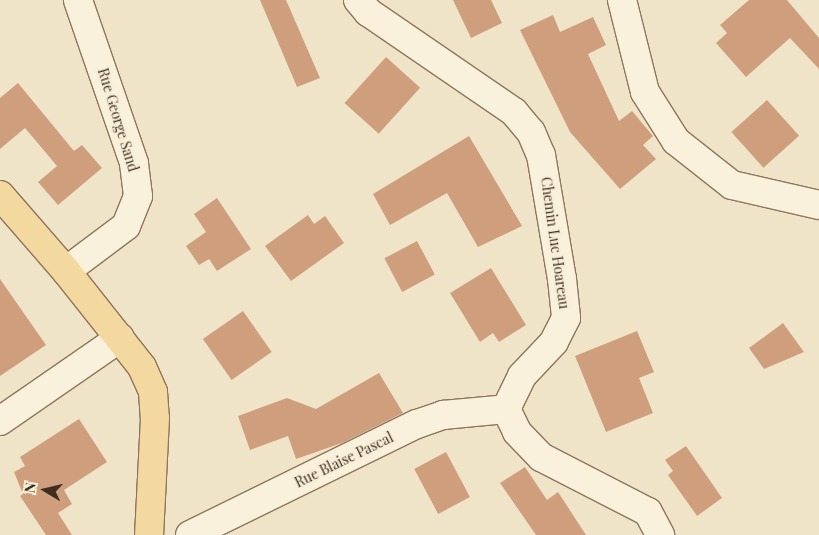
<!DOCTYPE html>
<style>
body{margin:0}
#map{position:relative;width:819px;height:535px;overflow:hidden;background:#f0e4c8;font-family:"Playfair Display",serif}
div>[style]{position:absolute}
.building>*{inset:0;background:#cf9f7d;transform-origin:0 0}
.roads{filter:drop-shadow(1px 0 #8d765c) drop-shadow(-1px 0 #8d765c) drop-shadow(0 1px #8d765c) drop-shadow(0 -1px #8d765c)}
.minor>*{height:28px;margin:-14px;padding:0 14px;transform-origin:14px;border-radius:14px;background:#faf1dc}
.major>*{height:28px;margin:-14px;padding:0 14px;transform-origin:14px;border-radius:14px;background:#f3d9a0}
span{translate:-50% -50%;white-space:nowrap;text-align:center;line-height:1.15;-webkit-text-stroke:4.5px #f7eed8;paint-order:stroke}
.street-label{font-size:14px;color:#3d2e20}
.north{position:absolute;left:20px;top:465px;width:50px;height:50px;-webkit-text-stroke:4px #f7eed8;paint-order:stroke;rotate:279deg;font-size:14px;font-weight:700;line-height:20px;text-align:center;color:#3d2e20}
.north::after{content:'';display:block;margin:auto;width:18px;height:22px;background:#3d2e20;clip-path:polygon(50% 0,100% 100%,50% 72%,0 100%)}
</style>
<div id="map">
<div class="building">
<div style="clip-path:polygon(260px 0,286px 0,320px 78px,297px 87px)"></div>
<div style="clip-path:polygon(453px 0,491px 0,502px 23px,471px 38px)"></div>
<div style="clip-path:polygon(749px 0,787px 0,819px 38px,819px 69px,790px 38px,746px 77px,716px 43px,727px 33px,720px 25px)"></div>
<div style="clip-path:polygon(553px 15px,560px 32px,593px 17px,606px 45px,588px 54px,619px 121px,632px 111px,653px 136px,643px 145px,656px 159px,620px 189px,570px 132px,520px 30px)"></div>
<div style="left:386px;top:57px;width:46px;height:62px;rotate:42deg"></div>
<div style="clip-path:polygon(18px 83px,74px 151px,82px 145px,102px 168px,58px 205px,38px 182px,57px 166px,25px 128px,0 149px,0 98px)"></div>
<div style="left:767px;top:100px;width:48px;height:48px;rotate:48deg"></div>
<div style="clip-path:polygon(469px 136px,522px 226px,478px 247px,447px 193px,390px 225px,373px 194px)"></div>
<div style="clip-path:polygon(217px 198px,251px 249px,217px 271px,209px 259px,199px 265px,186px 246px,206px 232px,194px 214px)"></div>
<div style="clip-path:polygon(308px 215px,314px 224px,325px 216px,344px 243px,291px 281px,265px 246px)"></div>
<div style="left:417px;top:241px;width:38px;height:37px;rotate:62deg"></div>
<div style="clip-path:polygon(491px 268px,526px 325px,499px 342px,493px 333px,480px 342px,450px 293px)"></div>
<div style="clip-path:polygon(0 279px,46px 345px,0 376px)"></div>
<div style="left:243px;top:311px;width:50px;height:49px;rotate:55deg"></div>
<div style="clip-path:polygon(783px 323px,804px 352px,764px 369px,749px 348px)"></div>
<div style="clip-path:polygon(637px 331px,654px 372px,639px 378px,653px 413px,606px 432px,575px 356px)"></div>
<div style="clip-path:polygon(379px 373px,403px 413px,342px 443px,296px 459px,288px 436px,250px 450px,238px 416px,287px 398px,316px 409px)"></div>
<div style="clip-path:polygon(79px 419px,107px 462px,64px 490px,72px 504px,58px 513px,72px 535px,46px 535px,20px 496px,23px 494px,14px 472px,25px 466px,20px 457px)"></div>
<div style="clip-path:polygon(686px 446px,722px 498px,697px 516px,668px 475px,673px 471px,665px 460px)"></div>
<div style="left:446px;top:452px;width:51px;height:36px;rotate:62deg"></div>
<div style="clip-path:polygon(525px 467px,547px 500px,558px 492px,586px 535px,536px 535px,500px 483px)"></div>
</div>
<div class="roads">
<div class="minor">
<div style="left:358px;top:0;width:16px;rotate:50deg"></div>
<div style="left:368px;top:12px;width:177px;rotate:34.4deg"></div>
<div style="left:514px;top:112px;width:26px;rotate:50deg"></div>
<div style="left:531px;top:132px;width:25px;rotate:67deg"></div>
<div style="left:541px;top:155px;width:126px;rotate:80.4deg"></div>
<div style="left:562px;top:279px;width:39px;rotate:84deg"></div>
<div style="left:566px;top:318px;width:27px;rotate:117deg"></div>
<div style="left:554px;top:342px;width:47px;rotate:133.3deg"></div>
<div style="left:522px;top:376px;width:37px;rotate:116deg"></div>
<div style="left:622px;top:0;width:95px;rotate:76deg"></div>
<div style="left:645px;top:92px;width:58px;rotate:57.7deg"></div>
<div style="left:676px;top:141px;width:71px;rotate:38.2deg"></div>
<div style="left:732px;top:185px;width:89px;rotate:12.9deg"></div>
<div style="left:66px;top:271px;width:75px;rotate:-36.9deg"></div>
<div style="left:126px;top:226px;width:32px;rotate:-68deg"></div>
<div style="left:138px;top:196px;width:33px;rotate:-97deg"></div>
<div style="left:134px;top:163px;width:172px;rotate:-109deg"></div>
<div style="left:506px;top:409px;width:25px;rotate:64deg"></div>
<div style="left:517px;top:432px;width:35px;rotate:46deg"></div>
<div style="left:541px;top:457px;width:120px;rotate:27.2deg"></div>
<div style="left:648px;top:512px;width:26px;rotate:62deg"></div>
<div style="left:0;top:421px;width:146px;rotate:-34.7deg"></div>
<div style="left:190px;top:535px;width:253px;rotate:-26.1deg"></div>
<div style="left:417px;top:424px;width:28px;rotate:-19deg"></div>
<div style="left:443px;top:415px;width:63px;rotate:-5.4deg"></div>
</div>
<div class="major">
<div style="left:0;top:195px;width:101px;rotate:49deg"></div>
<div style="left:66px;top:271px;width:122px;rotate:51.6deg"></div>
<div style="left:142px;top:367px;width:27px;rotate:66deg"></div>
<div style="left:153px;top:392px;width:26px;rotate:86deg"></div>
<div style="left:155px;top:418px;width:117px;rotate:92.9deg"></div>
</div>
</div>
<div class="street-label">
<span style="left:118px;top:120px;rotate:73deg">Rue George Sand</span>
<span style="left:555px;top:243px;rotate:82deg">Chemin Luc Hoareau</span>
<span style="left:344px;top:460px;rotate:-26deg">Rue Blaise Pascal</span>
</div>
<div class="north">N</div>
</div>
